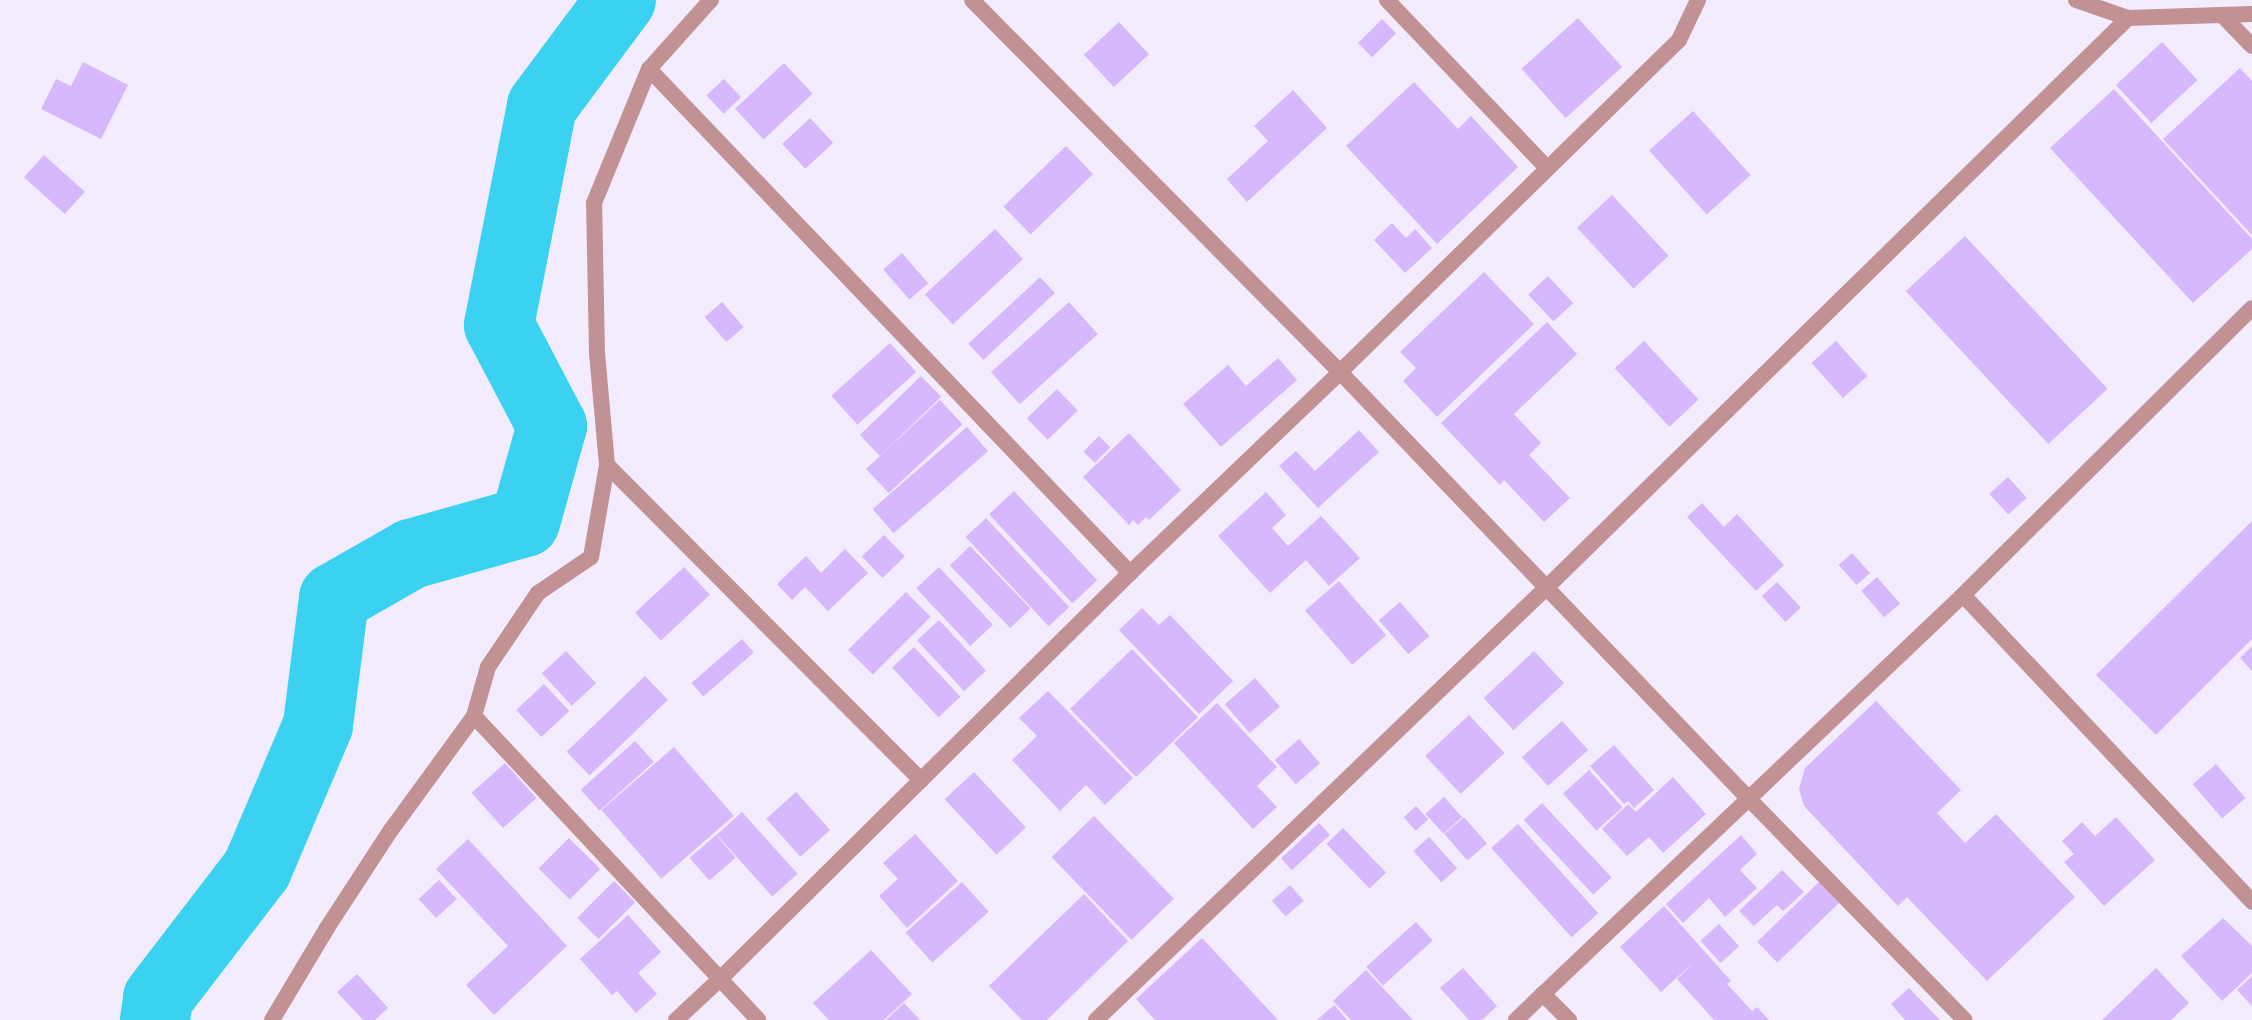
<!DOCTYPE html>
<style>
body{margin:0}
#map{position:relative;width:2252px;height:1020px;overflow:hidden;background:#f3ecfe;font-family:"Source Serif 4",serif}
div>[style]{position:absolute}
.river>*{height:70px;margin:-35px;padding:0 35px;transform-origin:35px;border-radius:35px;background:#3bd2f2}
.building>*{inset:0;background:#d7b7fe;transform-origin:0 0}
.minor>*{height:16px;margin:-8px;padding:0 8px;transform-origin:8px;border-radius:8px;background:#c19194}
span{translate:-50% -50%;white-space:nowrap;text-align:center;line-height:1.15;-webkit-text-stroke:5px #fdfdfd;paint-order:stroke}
</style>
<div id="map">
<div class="river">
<div style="left:155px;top:1020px;width:22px;rotate:-82deg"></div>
<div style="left:158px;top:998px;width:163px;rotate:-52.5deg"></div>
<div style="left:257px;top:869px;width:156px;rotate:-67deg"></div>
<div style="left:318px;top:725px;width:128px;rotate:-82.8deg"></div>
<div style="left:334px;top:598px;width:89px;rotate:-29.7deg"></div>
<div style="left:411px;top:554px;width:118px;rotate:-15.7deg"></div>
<div style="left:525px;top:522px;width:100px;rotate:-74.3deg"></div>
<div style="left:552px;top:426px;width:114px;rotate:-117.7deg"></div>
<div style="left:499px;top:325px;width:223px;rotate:-78.9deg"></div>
<div style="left:542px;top:106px;width:132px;rotate:-53.3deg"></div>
</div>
<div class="building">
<div style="left:1578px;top:18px;width:66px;height:76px;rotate:48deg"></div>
<div style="left:1382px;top:19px;width:20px;height:34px;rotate:45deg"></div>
<div style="left:1119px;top:22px;width:44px;height:48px;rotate:47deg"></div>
<div style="left:2162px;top:42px;width:52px;height:63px;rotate:47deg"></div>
<div style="clip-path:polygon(83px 62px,128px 85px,101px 139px,41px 109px,56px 79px,71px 86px)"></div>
<div style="left:784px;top:63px;width:42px;height:67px;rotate:47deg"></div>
<div style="clip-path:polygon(2240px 68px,2252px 81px,2252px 235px,2163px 139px)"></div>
<div style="left:724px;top:79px;width:25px;height:24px;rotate:47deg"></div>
<div style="clip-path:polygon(1414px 82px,1458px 129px,1471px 116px,1518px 167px,1437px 244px,1346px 146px)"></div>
<div style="clip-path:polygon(2114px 89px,2252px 239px,2252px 249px,2193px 303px,2050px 148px)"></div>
<div style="clip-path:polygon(1293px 90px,1327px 128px,1247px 202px,1227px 179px,1268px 141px,1254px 126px)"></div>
<div style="left:1693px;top:111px;width:86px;height:59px;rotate:48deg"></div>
<div style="left:810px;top:118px;width:34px;height:38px;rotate:47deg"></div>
<div style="left:1066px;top:146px;width:39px;height:87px;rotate:46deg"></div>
<div style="left:44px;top:155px;width:55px;height:30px;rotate:42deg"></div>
<div style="left:1612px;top:195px;width:83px;height:48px;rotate:47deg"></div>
<div style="clip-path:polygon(1392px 223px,1406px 238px,1415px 229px,1432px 248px,1405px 273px,1374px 240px)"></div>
<div style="left:995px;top:229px;width:41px;height:96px;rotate:47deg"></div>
<div style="left:1965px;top:236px;width:209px;height:81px;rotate:47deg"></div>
<div style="left:902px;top:253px;width:40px;height:25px;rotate:49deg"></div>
<div style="clip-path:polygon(1484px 272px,1534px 324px,1437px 417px,1403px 381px,1416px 368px,1400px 352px)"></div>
<div style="left:1548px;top:276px;width:37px;height:27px;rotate:47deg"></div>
<div style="left:1040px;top:277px;width:22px;height:98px;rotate:47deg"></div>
<div style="left:722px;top:302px;width:33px;height:23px;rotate:49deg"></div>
<div style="left:1069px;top:302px;width:43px;height:105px;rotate:48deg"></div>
<div style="clip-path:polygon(1547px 322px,1577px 354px,1514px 414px,1541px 443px,1529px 455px,1570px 498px,1544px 522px,1504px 480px,1500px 485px,1441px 423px)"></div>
<div style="left:1644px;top:341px;width:80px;height:40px;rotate:47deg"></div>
<div style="left:1836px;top:341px;width:47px;height:33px;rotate:48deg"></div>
<div style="left:890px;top:343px;width:39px;height:79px;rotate:48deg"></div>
<div style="clip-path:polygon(1278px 358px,1297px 380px,1221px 447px,1183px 404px,1228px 365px,1246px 386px)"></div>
<div style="left:921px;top:376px;width:29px;height:85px;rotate:46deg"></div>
<div style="left:1057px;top:389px;width:30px;height:42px;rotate:46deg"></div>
<div style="left:940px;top:400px;width:33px;height:101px;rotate:47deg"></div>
<div style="left:967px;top:427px;width:32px;height:125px;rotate:49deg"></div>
<div style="clip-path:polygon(1359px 430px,1379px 452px,1318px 508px,1279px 466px,1296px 451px,1315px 471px)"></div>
<div style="clip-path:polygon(1129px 433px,1181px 490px,1149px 520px,1146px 517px,1138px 525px,1133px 520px,1129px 525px,1083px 477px)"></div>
<div style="left:1099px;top:436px;width:16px;height:22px;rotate:45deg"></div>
<div style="left:2008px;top:477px;width:28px;height:25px;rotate:48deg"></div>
<div style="left:1014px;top:491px;width:122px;height:34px;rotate:47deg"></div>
<div style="clip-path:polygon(1266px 492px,1286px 515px,1272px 528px,1288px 546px,1321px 516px,1360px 558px,1329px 586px,1306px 560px,1270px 593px,1218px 536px)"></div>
<div style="clip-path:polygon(1702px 503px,1724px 527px,1737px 514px,1784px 565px,1756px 591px,1687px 517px)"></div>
<div style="left:986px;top:518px;width:122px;height:28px;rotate:47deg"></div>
<div style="clip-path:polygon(2252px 521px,2252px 639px,2156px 735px,2096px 675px)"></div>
<div style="left:884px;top:535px;width:30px;height:31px;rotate:46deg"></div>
<div style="left:970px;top:546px;width:87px;height:28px;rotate:46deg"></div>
<div style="clip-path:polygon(845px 549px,868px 573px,828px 611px,805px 587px,792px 600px,777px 584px,806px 556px,821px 573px)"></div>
<div style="left:1852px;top:553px;width:27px;height:18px;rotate:48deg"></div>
<div style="left:684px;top:567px;width:38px;height:67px;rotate:47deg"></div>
<div style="left:939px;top:567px;width:79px;height:31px;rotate:47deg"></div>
<div style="left:1877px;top:577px;width:35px;height:21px;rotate:49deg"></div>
<div style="left:1339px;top:581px;width:72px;height:45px;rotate:49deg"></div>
<div style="left:1777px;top:582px;width:35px;height:21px;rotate:47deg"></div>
<div style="left:906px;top:592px;width:35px;height:82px;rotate:45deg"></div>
<div style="left:1400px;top:602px;width:45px;height:28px;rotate:49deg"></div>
<div style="clip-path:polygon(1142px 608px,1159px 625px,1170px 615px,1233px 681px,1199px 714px,1119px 630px)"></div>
<div style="left:939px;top:620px;width:69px;height:30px;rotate:47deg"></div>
<div style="left:742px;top:639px;width:18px;height:67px;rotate:49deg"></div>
<div style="clip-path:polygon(2252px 646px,2252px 671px,2240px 658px)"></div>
<div style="left:914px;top:647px;width:68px;height:30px;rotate:47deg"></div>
<div style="left:1132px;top:649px;width:95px;height:86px;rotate:46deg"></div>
<div style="left:566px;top:651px;width:44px;height:33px;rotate:47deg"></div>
<div style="left:1534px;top:651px;width:44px;height:69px;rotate:47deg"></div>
<div style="left:645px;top:676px;width:33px;height:109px;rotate:46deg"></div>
<div style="left:1255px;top:678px;width:38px;height:40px;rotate:49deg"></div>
<div style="left:544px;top:684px;width:37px;height:38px;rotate:47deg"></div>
<div style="clip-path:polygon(1048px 691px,1133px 778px,1105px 805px,1086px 785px,1060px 811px,1012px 760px,1037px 736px,1019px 718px)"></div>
<div style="clip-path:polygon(1876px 701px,1961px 790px,1937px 813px,1965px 843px,1996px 814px,2075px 897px,1987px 981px,1907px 897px,1898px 906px,1804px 806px,1799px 789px,1805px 768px)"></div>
<div style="clip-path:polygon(1217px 703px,1277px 767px,1257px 786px,1277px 807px,1253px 829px,1174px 743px)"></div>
<div style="left:1469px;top:715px;width:52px;height:60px;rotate:47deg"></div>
<div style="left:1562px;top:721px;width:39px;height:54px;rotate:48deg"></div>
<div style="left:1299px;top:739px;width:32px;height:32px;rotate:49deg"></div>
<div style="left:635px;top:741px;width:28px;height:73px;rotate:48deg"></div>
<div style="clip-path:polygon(1614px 745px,1654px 790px,1634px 808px,1628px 801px,1624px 804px,1590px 766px)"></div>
<div style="left:674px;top:747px;width:91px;height:96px;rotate:49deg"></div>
<div style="left:505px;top:763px;width:47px;height:45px;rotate:48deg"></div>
<div style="left:2216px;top:764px;width:45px;height:31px;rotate:49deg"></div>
<div style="left:1589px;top:770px;width:50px;height:35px;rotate:48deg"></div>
<div style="left:974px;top:772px;width:76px;height:40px;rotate:47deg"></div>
<div style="clip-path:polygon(1673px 777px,1706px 814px,1663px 853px,1649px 837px,1627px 856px,1602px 829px,1628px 804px,1636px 812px)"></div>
<div style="left:796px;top:792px;width:51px;height:40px;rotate:48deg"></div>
<div style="left:1444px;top:797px;width:27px;height:25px;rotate:48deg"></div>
<div style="left:1542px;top:803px;width:102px;height:25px;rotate:47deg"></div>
<div style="left:1416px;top:806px;width:18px;height:17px;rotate:47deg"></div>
<div style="left:742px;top:812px;width:83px;height:34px;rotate:48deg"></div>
<div style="left:1094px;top:816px;width:115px;height:59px;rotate:46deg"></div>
<div style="left:1464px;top:817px;width:35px;height:26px;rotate:49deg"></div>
<div style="clip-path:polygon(2116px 817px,2155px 860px,2104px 906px,2064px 862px,2074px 854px,2062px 841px,2082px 822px,2095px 836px)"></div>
<div style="left:1319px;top:823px;width:16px;height:52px;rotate:47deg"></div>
<div style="left:1518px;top:824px;width:120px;height:36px;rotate:48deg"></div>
<div style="left:1343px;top:828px;width:62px;height:23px;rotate:46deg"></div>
<div style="clip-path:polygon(915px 834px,958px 881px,907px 928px,879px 896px,898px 879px,883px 863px)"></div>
<div style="left:716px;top:835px;width:30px;height:35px;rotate:49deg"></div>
<div style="clip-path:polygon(1741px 835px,1757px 854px,1740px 870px,1757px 888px,1725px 917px,1709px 898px,1683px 923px,1666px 904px)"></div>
<div style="left:1429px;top:837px;width:42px;height:21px;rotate:48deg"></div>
<div style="left:569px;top:838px;width:44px;height:43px;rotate:45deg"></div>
<div style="clip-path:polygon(468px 839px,567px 946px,494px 1015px,466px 985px,508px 946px,436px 869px)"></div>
<div style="clip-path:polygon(1782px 870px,1804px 892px,1783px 911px,1777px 905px,1754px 926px,1739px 911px)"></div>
<div style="left:439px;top:880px;width:26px;height:28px;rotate:47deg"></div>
<div style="left:614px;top:881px;width:30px;height:52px;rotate:45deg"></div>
<div style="left:962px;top:882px;width:40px;height:76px;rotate:48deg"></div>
<div style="left:1819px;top:882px;width:29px;height:86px;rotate:46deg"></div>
<div style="left:1290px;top:885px;width:21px;height:24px;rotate:49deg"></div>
<div style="clip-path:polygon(1084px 894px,1128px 941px,1047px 1020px,1022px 1020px,989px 986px)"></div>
<div style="clip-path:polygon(1664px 906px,1731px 981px,1727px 984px,1752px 1011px,1757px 1007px,1769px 1020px,1714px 1020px,1677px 979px,1694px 962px,1661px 992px,1620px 947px)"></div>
<div style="clip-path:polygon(628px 915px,661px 952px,638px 973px,657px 994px,636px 1013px,617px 991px,612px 995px,580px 959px)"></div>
<div style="clip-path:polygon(2223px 918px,2252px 946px,2252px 973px,2222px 1001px,2181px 956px)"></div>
<div style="left:1416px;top:922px;width:25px;height:67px;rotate:48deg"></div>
<div style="left:1719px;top:924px;width:30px;height:25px;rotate:48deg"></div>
<div style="clip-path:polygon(1202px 938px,1278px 1020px,1155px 1020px,1136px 999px)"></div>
<div style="clip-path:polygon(871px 950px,912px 994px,884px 1020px,829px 1020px,813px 1003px)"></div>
<div style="clip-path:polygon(1463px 968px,1497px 1006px,1482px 1020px,1469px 1020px,1440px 988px)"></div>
<div style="clip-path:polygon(2156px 968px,2189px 1003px,2171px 1020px,2102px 1020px)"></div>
<div style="clip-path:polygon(1366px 970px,1413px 1020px,1351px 1020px,1333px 1001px)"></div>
<div style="clip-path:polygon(357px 974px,388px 1008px,375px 1020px,363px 1020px,337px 992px)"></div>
<div style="clip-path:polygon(2252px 976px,2252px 1006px,2237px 990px)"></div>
<div style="clip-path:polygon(1909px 988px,1940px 1020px,1905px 1020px,1891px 1004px)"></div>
<div style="clip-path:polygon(904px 1003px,920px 1020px,886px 1020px)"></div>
<div style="clip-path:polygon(1334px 1005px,1347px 1020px,1317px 1020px)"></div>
</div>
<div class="minor">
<div style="left:972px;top:0;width:523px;rotate:45.31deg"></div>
<div style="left:1340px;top:372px;width:590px;rotate:46.24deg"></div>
<div style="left:1748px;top:798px;width:310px;rotate:45.7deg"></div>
<div style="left:1387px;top:0;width:232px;rotate:46.4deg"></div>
<div style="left:2076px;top:0;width:55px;rotate:19.1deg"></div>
<div style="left:2128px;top:18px;width:124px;rotate:-1.8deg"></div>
<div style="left:2222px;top:15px;width:43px;rotate:45.9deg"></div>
<div style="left:649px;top:69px;width:697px;rotate:46.34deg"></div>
<div style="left:607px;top:465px;width:445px;rotate:45.1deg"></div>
<div style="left:1963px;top:595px;width:422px;rotate:46.7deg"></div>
<div style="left:474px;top:716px;width:416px;rotate:46.9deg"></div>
<div style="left:1543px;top:994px;width:579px;rotate:-43.53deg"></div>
<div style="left:1963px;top:595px;width:407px;rotate:-44.8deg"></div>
<div style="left:272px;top:1020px;width:107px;rotate:-59.1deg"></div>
<div style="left:327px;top:928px;width:117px;rotate:-56.9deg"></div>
<div style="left:391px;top:830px;width:141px;rotate:-53.9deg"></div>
<div style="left:474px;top:716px;width:51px;rotate:-74.1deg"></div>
<div style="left:488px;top:667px;width:89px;rotate:-56deg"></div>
<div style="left:538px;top:593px;width:64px;rotate:-34.2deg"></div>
<div style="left:591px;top:557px;width:93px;rotate:-80.1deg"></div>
<div style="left:607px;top:465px;width:111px;rotate:-95.1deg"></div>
<div style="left:597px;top:354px;width:151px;rotate:-91.1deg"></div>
<div style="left:594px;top:203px;width:145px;rotate:-67.7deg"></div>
<div style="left:649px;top:69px;width:93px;rotate:-48.1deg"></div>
<div style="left:676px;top:1020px;width:60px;rotate:-43deg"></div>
<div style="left:720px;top:979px;width:577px;rotate:-44.72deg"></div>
<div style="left:1130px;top:573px;width:291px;rotate:-43.7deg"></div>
<div style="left:1340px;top:372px;width:474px;rotate:-44.4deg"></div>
<div style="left:1679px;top:40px;width:44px;rotate:-64.6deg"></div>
<div style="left:1096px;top:1020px;width:624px;rotate:-43.83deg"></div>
<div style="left:1546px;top:588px;width:815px;rotate:-44.4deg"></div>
<div style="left:1516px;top:1020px;width:37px;rotate:-44deg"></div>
<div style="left:1543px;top:994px;width:37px;rotate:45deg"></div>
</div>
</div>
